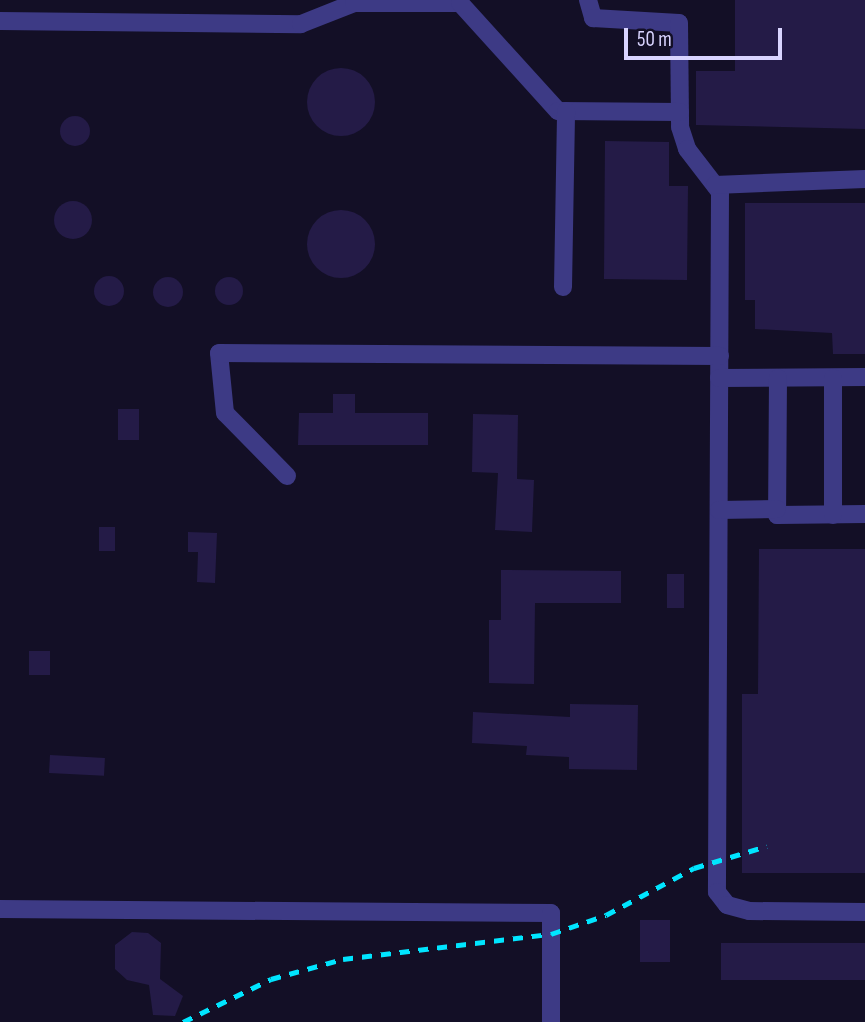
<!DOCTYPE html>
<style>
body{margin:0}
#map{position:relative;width:865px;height:1022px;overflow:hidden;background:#130f26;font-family:"Sofia Sans Condensed",sans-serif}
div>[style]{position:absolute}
.building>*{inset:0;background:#241b47;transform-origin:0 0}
.round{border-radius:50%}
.minor>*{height:18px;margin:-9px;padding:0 9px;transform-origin:9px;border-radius:9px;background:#3d3a85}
.rail>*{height:5px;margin-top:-2.5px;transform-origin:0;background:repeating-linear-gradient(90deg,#00e5ff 0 10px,transparent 0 19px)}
span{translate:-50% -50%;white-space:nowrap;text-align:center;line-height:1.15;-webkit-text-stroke:7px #130f26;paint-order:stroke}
.scale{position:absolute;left:624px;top:28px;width:158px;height:32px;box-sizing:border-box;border:4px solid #d9d4ff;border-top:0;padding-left:9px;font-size:21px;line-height:24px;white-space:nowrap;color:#d9d4ff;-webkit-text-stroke:5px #130f26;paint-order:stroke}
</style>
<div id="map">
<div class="building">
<div style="clip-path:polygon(735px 0,865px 0,865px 129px,696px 125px,696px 71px,735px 71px)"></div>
<div class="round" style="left:307px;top:68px;width:68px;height:68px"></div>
<div class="round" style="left:60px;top:116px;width:30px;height:30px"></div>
<div style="clip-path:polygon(605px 141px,669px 142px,669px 186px,688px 186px,687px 280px,604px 279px)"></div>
<div class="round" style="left:54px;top:201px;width:38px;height:38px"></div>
<div style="clip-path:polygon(745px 203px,865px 203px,865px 354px,833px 354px,832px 333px,755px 329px,755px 300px,745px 300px)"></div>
<div class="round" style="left:307px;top:210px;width:68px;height:68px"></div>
<div class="round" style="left:94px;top:276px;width:30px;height:30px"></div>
<div class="round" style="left:153px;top:277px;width:30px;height:30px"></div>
<div class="round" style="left:215px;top:277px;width:28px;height:28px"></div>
<div style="clip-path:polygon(333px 394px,355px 394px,355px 413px,428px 413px,428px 445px,298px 445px,299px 413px,333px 413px)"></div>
<div style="left:118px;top:409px;width:21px;height:31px"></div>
<div style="clip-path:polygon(473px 414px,518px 415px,517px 479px,534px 480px,532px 532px,495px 530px,498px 473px,472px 472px)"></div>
<div style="left:99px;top:527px;width:16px;height:24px"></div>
<div style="clip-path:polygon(188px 532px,217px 533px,215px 583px,197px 582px,198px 552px,188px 552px)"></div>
<div style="clip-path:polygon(759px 549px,865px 549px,865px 873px,742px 873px,742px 694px,758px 694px)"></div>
<div style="clip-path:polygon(501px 570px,621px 571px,621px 603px,535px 603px,534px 684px,489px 683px,489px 620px,501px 620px)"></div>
<div style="left:684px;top:574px;width:34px;height:17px;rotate:90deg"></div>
<div style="left:50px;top:651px;width:24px;height:21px;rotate:90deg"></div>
<div style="clip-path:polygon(570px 704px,638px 705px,637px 770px,569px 769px,569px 757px,526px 755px,527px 746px,472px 743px,473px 712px,570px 717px)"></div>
<div style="left:50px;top:755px;width:55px;height:18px;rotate:3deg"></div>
<div style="left:640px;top:920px;width:30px;height:42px"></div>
<div style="clip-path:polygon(132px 932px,148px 933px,161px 943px,160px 979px,183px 996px,175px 1016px,153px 1015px,149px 985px,127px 980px,115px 969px,115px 945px)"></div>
<div style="left:865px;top:943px;width:37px;height:144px;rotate:90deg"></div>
</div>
<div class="minor">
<div style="left:588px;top:0;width:19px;rotate:74deg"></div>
<div style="left:593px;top:18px;width:86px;rotate:3.3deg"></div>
<div style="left:679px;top:23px;width:104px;rotate:89.4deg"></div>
<div style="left:680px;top:127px;width:23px;rotate:72deg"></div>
<div style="left:687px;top:149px;width:54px;rotate:52.5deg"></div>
<div style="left:720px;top:192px;width:700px;rotate:90.25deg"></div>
<div style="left:717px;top:892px;width:16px;rotate:52deg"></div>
<div style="left:727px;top:905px;width:23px;rotate:15deg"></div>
<div style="left:749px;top:911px;width:116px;rotate:0.5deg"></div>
<div style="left:0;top:21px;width:301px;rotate:0.6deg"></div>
<div style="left:301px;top:24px;width:57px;rotate:-21.6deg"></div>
<div style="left:354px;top:3px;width:106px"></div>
<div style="left:460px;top:3px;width:146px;rotate:47.8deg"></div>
<div style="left:558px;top:111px;width:122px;rotate:0.5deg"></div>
<div style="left:715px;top:185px;width:150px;rotate:-2.3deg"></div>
<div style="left:563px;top:287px;width:176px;rotate:-89deg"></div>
<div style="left:719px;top:378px;width:146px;rotate:-0.4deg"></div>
<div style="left:778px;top:378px;width:137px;rotate:90.4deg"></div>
<div style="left:777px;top:515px;width:88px;rotate:-0.7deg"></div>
<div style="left:287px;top:476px;width:88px;rotate:-134.5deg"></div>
<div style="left:225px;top:413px;width:60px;rotate:-95.7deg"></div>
<div style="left:219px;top:353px;width:501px;rotate:0.34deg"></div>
<div style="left:719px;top:510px;width:58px;rotate:-1deg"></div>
<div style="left:833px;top:515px;width:137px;rotate:-90deg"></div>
<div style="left:0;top:909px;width:551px;rotate:0.42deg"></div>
<div style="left:551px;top:913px;width:109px;rotate:90deg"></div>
</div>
<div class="rail">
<div style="left:183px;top:1022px;width:98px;rotate:-26deg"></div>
<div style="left:271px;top:979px;width:75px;rotate:-15.5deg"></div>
<div style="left:343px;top:959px;width:209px;rotate:-6.9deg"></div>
<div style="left:551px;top:934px;width:58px;rotate:-19.1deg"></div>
<div style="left:606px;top:915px;width:100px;rotate:-28.1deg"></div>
<div style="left:694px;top:868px;width:76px;rotate:-16.8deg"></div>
</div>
<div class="scale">50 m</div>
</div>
